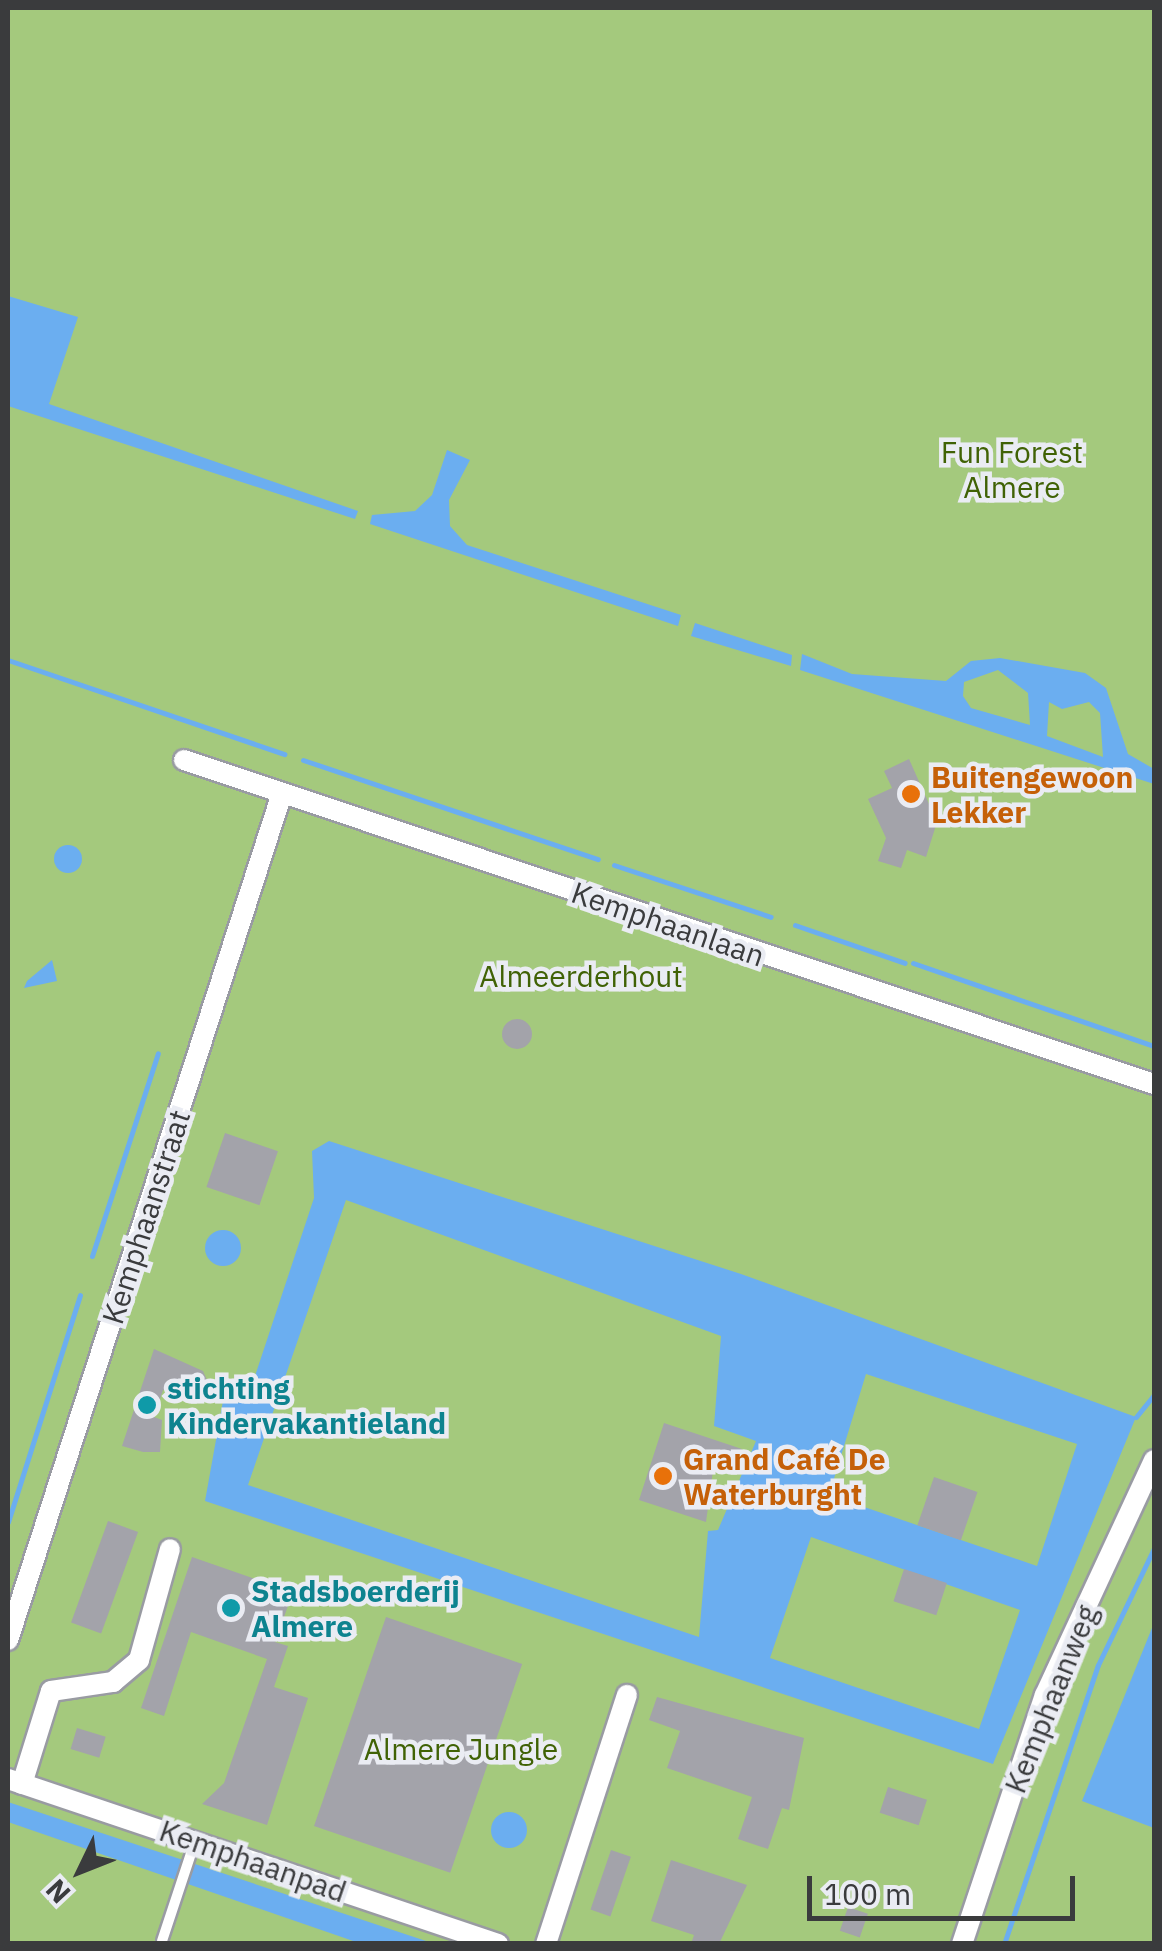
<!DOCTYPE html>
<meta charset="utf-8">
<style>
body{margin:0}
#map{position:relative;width:1162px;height:1951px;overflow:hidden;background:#dcdfe6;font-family:"IBM Plex Sans",sans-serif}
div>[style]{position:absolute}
.green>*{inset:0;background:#a4c97d;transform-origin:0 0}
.water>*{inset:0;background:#6baef0}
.round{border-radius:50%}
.stream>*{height:5px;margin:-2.5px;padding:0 2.5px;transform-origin:2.5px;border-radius:2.5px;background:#6baef0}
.building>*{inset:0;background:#a3a3aa;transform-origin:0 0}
.roads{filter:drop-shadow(2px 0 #999ba2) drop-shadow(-2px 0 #999ba2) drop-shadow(0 2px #999ba2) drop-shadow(0 -2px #999ba2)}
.service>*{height:10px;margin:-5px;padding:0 5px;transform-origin:5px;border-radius:5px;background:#fff}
.minor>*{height:20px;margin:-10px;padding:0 10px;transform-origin:10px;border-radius:10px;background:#fff}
.dots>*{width:28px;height:28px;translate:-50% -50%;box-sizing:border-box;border:5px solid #eaecf3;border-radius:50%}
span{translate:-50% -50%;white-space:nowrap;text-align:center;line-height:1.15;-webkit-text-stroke:9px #eaecf3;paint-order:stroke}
.park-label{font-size:30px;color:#406205}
.food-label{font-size:30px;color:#c56008;font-weight:700}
.left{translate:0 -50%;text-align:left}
.street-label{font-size:30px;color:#3a3b3d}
.culture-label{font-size:30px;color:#0d838f;font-weight:700}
.frame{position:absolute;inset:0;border:10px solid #3a3b3d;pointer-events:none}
.north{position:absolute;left:30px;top:1821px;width:100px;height:100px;-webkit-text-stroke:8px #eaecf3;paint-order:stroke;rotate:227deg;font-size:28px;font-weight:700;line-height:40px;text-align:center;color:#3a3b3d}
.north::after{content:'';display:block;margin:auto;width:35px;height:45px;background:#3a3b3d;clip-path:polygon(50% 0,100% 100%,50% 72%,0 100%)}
.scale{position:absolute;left:807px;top:1876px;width:268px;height:45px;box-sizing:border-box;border:5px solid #3a3b3d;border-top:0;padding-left:12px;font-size:30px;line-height:35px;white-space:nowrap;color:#3a3b3d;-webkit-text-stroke:8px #eaecf3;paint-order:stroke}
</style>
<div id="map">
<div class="green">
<div style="left:8px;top:8px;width:1146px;height:1935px"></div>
</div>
<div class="water">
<div style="clip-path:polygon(8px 296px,78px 317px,49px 404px,358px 511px,355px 519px,8px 406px)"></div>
<div style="clip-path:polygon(447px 450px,470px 460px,449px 500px,450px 526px,467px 545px,681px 615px,678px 626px,370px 524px,372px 515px,415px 511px,432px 495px)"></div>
<div style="clip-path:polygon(695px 623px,792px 655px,791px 666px,691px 636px)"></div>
<div style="clip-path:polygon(evenodd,802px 654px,852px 674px,946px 681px,971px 661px,1000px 658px,1085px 673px,1106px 688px,1128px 754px,1154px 769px,1154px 784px,800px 670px,802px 654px,998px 670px,1028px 693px,1030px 725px,971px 708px,963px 696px,964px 682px,998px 670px,802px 654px,1049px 702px,1062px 709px,1089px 702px,1100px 713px,1103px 757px,1047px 736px,1049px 702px)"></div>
<div class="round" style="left:54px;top:845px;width:28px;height:28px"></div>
<div style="clip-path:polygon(52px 960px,57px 981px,24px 988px,27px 981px)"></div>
<div style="clip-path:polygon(evenodd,329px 1141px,741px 1274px,1136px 1417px,993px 1764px,205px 1501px,223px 1401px,246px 1403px,314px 1198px,312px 1151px,329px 1141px,346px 1200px,721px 1336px,714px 1426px,756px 1441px,718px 1530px,708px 1531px,699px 1637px,248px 1485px,346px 1200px,329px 1141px,866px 1374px,1077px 1444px,1037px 1566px,829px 1495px,866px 1374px,329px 1141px,811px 1537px,1020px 1610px,979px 1729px,770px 1658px,811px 1537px)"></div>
<div class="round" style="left:205px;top:1230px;width:36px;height:36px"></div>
<div style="clip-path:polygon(1154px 1623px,1154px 1828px,1082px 1801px)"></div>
<div style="clip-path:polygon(8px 1802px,180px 1859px,432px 1943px,359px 1943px,8px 1822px)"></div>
<div class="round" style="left:491px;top:1812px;width:36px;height:36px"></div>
</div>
<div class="stream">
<div style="left:8px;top:660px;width:292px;rotate:18.8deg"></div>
<div style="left:303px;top:760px;width:311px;rotate:18.6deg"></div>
<div style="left:614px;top:865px;width:165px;rotate:18.3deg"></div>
<div style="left:795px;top:925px;width:116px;rotate:19.1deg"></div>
<div style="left:913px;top:963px;width:255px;rotate:19deg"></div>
<div style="left:92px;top:1256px;width:213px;rotate:-72deg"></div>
<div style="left:1136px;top:1417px;width:28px;rotate:-51deg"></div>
<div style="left:8px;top:1522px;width:238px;rotate:-72.4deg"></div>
<div style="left:1004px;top:1944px;width:294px;rotate:-71.4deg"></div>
<div style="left:1098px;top:1665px;width:130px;rotate:-64.4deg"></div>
</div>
<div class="building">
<div style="clip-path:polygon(909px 759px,937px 822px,926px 857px,907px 850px,901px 868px,878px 861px,886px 838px,868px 799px,892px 788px,884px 771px)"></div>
<div class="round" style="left:502px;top:1019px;width:30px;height:30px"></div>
<div style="left:225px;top:1133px;width:56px;height:57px;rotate:19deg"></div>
<div style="clip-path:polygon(154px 1349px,203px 1371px,211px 1389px,163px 1390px,154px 1417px,162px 1420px,160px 1452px,143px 1452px,122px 1446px)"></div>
<div style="clip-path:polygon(664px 1423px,742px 1449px,737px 1464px,714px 1463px,706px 1522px,639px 1500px)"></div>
<div style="left:934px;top:1477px;width:46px;height:51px;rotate:19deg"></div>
<div style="left:108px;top:1521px;width:32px;height:108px;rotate:20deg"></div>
<div style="clip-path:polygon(192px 1557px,293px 1592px,275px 1642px,288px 1646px,274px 1687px,308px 1698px,267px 1825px,202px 1804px,224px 1783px,267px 1659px,191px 1632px,164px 1716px,141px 1708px)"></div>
<div style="left:904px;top:1569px;width:45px;height:34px;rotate:18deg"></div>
<div style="left:386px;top:1617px;width:144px;height:221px;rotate:19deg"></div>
<div style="clip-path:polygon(657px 1697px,804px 1738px,789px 1810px,782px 1808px,768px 1849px,738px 1839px,752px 1797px,667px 1768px,680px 1731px,649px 1720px)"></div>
<div style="left:77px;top:1728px;width:30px;height:22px;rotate:17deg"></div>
<div style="left:888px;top:1787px;width:41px;height:27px;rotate:18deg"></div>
<div style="left:611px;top:1850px;width:21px;height:63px;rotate:19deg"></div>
<div style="clip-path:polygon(671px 1860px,747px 1885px,719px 1944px,691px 1944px,694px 1935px,651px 1921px)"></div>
<div style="left:848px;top:1907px;width:21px;height:25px;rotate:19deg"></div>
</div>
<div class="roads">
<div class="service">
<div style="left:162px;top:1941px;width:105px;rotate:-71.7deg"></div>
</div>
<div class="minor">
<div style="left:184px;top:760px;width:1023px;rotate:18.47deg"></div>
<div style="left:8px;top:1640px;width:890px;rotate:-72.07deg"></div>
<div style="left:8px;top:1779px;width:517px;rotate:18.61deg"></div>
<div style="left:22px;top:1784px;width:97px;rotate:-72.7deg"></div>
<div style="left:51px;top:1691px;width:63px;rotate:-8.3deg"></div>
<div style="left:113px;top:1682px;width:34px;rotate:-40deg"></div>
<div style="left:139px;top:1660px;width:115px;rotate:-74.4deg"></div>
<div style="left:546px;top:1944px;width:262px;rotate:-72deg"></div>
<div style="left:962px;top:1944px;width:262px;rotate:-71.6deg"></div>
<div style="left:1045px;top:1695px;width:259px;rotate:-65.1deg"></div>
</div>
</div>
<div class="dots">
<div style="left:911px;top:794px;background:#e8710a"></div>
<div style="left:147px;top:1405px;background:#0f9aa8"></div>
<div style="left:663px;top:1476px;background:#e8710a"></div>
<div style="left:231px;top:1608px;background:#0f9aa8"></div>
</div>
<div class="park-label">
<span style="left:1012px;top:469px">Fun Forest<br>Almere</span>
<span style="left:581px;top:976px">Almeerderhout</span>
<span style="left:461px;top:1749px">Almere Jungle</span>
</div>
<div class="food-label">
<span class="left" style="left:931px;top:794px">Buitengewoon<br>Lekker</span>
<span class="left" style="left:683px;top:1476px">Grand Café De<br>Waterburght</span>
</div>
<div class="street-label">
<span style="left:668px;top:924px;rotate:19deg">Kemphaanlaan</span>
<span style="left:146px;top:1217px;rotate:-72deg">Kemphaanstraat</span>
<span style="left:1051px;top:1699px;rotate:-68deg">Kemphaanweg</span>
<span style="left:253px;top:1861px;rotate:19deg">Kemphaanpad</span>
</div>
<div class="culture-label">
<span class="left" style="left:167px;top:1405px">stichting<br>Kindervakantieland</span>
<span class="left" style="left:251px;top:1608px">Stadsboerderij<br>Almere</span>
</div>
<div class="frame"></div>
<div class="north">N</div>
<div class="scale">100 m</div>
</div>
